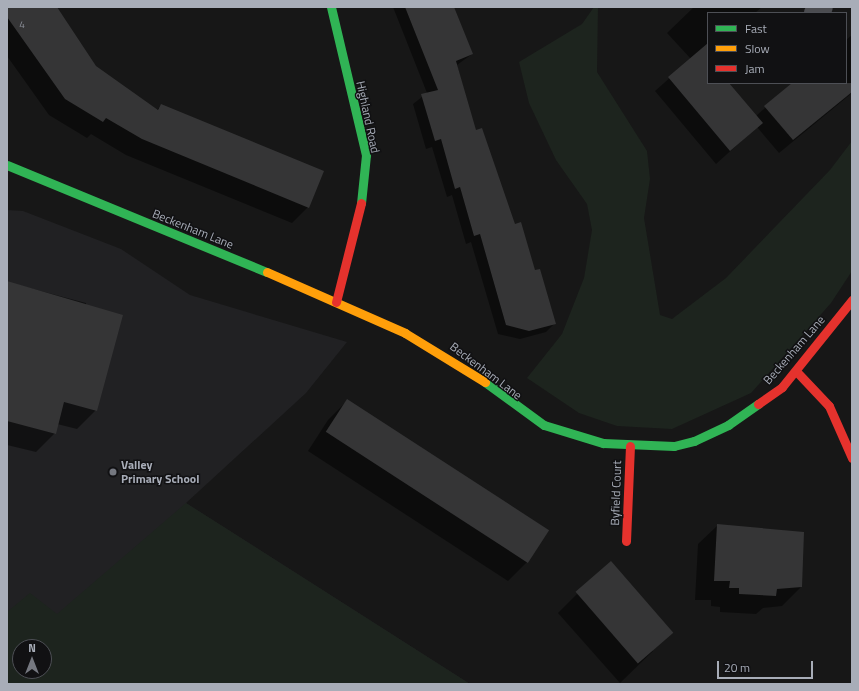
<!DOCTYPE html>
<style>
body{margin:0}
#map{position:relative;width:859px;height:691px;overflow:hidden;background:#171717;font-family:"Titillium Web",sans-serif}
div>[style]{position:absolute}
.built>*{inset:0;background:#212123}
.green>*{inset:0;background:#1d241e}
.shadow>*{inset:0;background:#0007}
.building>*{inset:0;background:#353536;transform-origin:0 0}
.street>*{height:22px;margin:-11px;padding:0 11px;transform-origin:11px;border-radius:11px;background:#4b4c50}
.fast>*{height:9px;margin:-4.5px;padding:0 4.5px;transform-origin:4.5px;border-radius:4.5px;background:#30b455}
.slow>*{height:9px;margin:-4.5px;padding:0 4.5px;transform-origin:4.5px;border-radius:4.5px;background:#ff9f0a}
.jam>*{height:9px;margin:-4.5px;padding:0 4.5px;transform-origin:4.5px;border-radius:4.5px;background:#e5322d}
.dots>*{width:11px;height:11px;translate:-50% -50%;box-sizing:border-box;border:2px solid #111113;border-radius:50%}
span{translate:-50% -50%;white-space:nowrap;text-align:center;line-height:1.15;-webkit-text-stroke:3px #111113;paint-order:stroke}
.number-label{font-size:10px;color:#8b8f98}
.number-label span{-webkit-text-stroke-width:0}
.street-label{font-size:12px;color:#a8adb8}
.poi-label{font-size:12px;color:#a8adb8;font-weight:700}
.left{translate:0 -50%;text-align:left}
.frame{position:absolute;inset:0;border:8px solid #a8adb8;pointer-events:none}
.legend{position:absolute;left:707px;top:12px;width:140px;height:72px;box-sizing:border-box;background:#111113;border:1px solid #4d4f55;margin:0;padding:5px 7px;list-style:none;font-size:12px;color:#a8adb8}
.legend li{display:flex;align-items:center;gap:8px;height:20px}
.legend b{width:20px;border:1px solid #4d4f55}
.north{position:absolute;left:12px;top:639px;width:40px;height:40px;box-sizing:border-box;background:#111113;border:1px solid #4d4f55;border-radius:50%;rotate:0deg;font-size:11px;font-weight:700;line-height:16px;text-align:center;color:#a8adb8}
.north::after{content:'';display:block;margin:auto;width:14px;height:18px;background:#757880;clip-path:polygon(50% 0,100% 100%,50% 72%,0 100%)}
.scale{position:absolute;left:717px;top:661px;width:96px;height:18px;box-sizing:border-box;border:2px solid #a8adb8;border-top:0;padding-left:5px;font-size:12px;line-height:14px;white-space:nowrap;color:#a8adb8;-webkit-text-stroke:3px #111113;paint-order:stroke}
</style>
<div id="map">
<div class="built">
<div style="clip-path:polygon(evenodd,7px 210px,23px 211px,121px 249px,190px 295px,347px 342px,306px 393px,186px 503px,470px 684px,7px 684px,7px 210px,20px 647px,44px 647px,44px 671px,20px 671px,20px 647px)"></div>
</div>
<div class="green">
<div style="clip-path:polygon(594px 7px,598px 7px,597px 72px,647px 151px,650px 179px,644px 218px,660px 315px,672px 319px,726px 278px,830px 170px,852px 141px,852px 271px,831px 303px,751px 393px,672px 429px,617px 426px,579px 413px,527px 378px,562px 334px,584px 278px,592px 230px,587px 204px,556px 160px,529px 103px,519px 62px,582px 24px)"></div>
<div style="clip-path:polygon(evenodd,186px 503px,470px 684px,7px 684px,7px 612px,30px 593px,57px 614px,186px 503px,20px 647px,44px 647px,44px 671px,20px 671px,20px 647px)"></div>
</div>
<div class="shadow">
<div style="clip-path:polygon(7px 7px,56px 7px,95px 67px,157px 110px,161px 105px,308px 207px,292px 223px,126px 155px,91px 134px,87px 138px,49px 115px,7px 56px)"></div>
<div style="clip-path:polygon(393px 7px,453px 7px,472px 54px,457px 65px,475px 131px,555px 323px,546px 332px,520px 339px,498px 334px,471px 242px,466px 244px,452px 195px,447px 197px,432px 147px,426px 149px,413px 104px,427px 93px)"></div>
<div style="clip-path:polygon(694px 7px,762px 7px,755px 13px,708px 13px,708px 83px,728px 83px,756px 116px,793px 83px,846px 83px,846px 40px,852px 35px,852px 93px,779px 153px,757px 127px,716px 164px,655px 91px,691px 59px,667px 33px)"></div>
<div style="clip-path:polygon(7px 282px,86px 303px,96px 410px,77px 429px,57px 424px,55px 433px,36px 452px,7px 445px)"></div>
<div style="clip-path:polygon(347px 401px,548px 530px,527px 562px,508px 581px,308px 451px,328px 420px)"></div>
<div style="clip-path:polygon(717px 526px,801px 587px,782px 606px,763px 608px,756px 614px,720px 612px,720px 607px,711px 606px,711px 600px,695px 600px,698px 544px)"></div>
<div style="clip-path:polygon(577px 594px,653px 651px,620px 683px,558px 613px)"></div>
</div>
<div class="building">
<div style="clip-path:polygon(7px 7px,57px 7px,96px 66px,158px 110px,161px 104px,324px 171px,309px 208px,142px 139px,106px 118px,103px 122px,65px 99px,7px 17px)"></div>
<div style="clip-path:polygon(405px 7px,454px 7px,473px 54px,456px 61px,476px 130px,482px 128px,515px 224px,521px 222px,535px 270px,540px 269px,556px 324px,529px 331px,506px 325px,480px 234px,474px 236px,460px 187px,455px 189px,441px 139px,435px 141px,421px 94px,438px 90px)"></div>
<div style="clip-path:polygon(708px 43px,708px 83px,729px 83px,763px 123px,730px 151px,668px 77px)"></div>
<div style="clip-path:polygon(792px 83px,852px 83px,852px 92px,793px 140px,764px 106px)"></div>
<div style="clip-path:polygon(7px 281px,123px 315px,97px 411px,64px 402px,56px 434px,7px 421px)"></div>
<div style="left:347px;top:399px;width:241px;height:39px;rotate:33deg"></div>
<div style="clip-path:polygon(717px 524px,804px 532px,802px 587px,777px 589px,776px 596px,739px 594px,739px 588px,729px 588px,730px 581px,714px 581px)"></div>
<div style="left:611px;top:561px;width:95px;height:47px;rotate:49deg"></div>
</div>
<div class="street">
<div style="left:815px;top:13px;width:9px;rotate:-41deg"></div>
</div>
<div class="fast">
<div style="left:331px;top:7px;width:152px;rotate:76.7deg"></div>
<div style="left:366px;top:155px;width:48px;rotate:95.9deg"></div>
<div style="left:7px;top:165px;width:281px;rotate:22.4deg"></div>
<div style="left:485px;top:382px;width:73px;rotate:36.1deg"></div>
<div style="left:544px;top:425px;width:62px;rotate:17deg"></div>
<div style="left:603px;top:443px;width:71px;rotate:2.4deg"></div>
<div style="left:674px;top:446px;width:21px;rotate:-14deg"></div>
<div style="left:694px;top:441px;width:38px;rotate:-25deg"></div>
<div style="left:728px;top:425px;width:37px;rotate:-35deg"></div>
</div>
<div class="slow">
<div style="left:267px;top:272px;width:151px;rotate:23.8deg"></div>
<div style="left:405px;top:333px;width:94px;rotate:31.5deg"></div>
</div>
<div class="jam">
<div style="left:336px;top:302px;width:102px;rotate:-75.8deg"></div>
<div style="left:796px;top:371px;width:48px;rotate:46.7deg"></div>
<div style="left:829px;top:406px;width:57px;rotate:66.1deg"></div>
<div style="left:758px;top:404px;width:29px;rotate:-35deg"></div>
<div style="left:782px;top:387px;width:112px;rotate:-51.2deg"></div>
<div style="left:626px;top:541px;width:95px;rotate:-87.6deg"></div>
</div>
<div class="dots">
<div style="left:113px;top:472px;background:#757880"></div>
</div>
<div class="number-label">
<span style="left:22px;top:25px">4</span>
</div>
<div class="street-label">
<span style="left:368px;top:117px;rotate:78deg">Highland Road</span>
<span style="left:193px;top:229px;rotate:22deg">Beckenham Lane</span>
<span style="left:794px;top:350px;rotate:-49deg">Beckenham Lane</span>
<span style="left:486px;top:371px;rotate:37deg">Beckenham Lane</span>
<span style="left:616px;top:493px;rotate:-88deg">Byfield Court</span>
</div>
<div class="poi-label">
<span class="left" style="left:121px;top:472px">Valley<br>Primary School</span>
</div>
<div class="frame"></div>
<ul class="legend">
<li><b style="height:5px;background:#30b455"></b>Fast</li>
<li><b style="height:5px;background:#ff9f0a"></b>Slow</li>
<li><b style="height:5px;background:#e5322d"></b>Jam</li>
</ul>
<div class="north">N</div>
<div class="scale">20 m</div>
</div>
